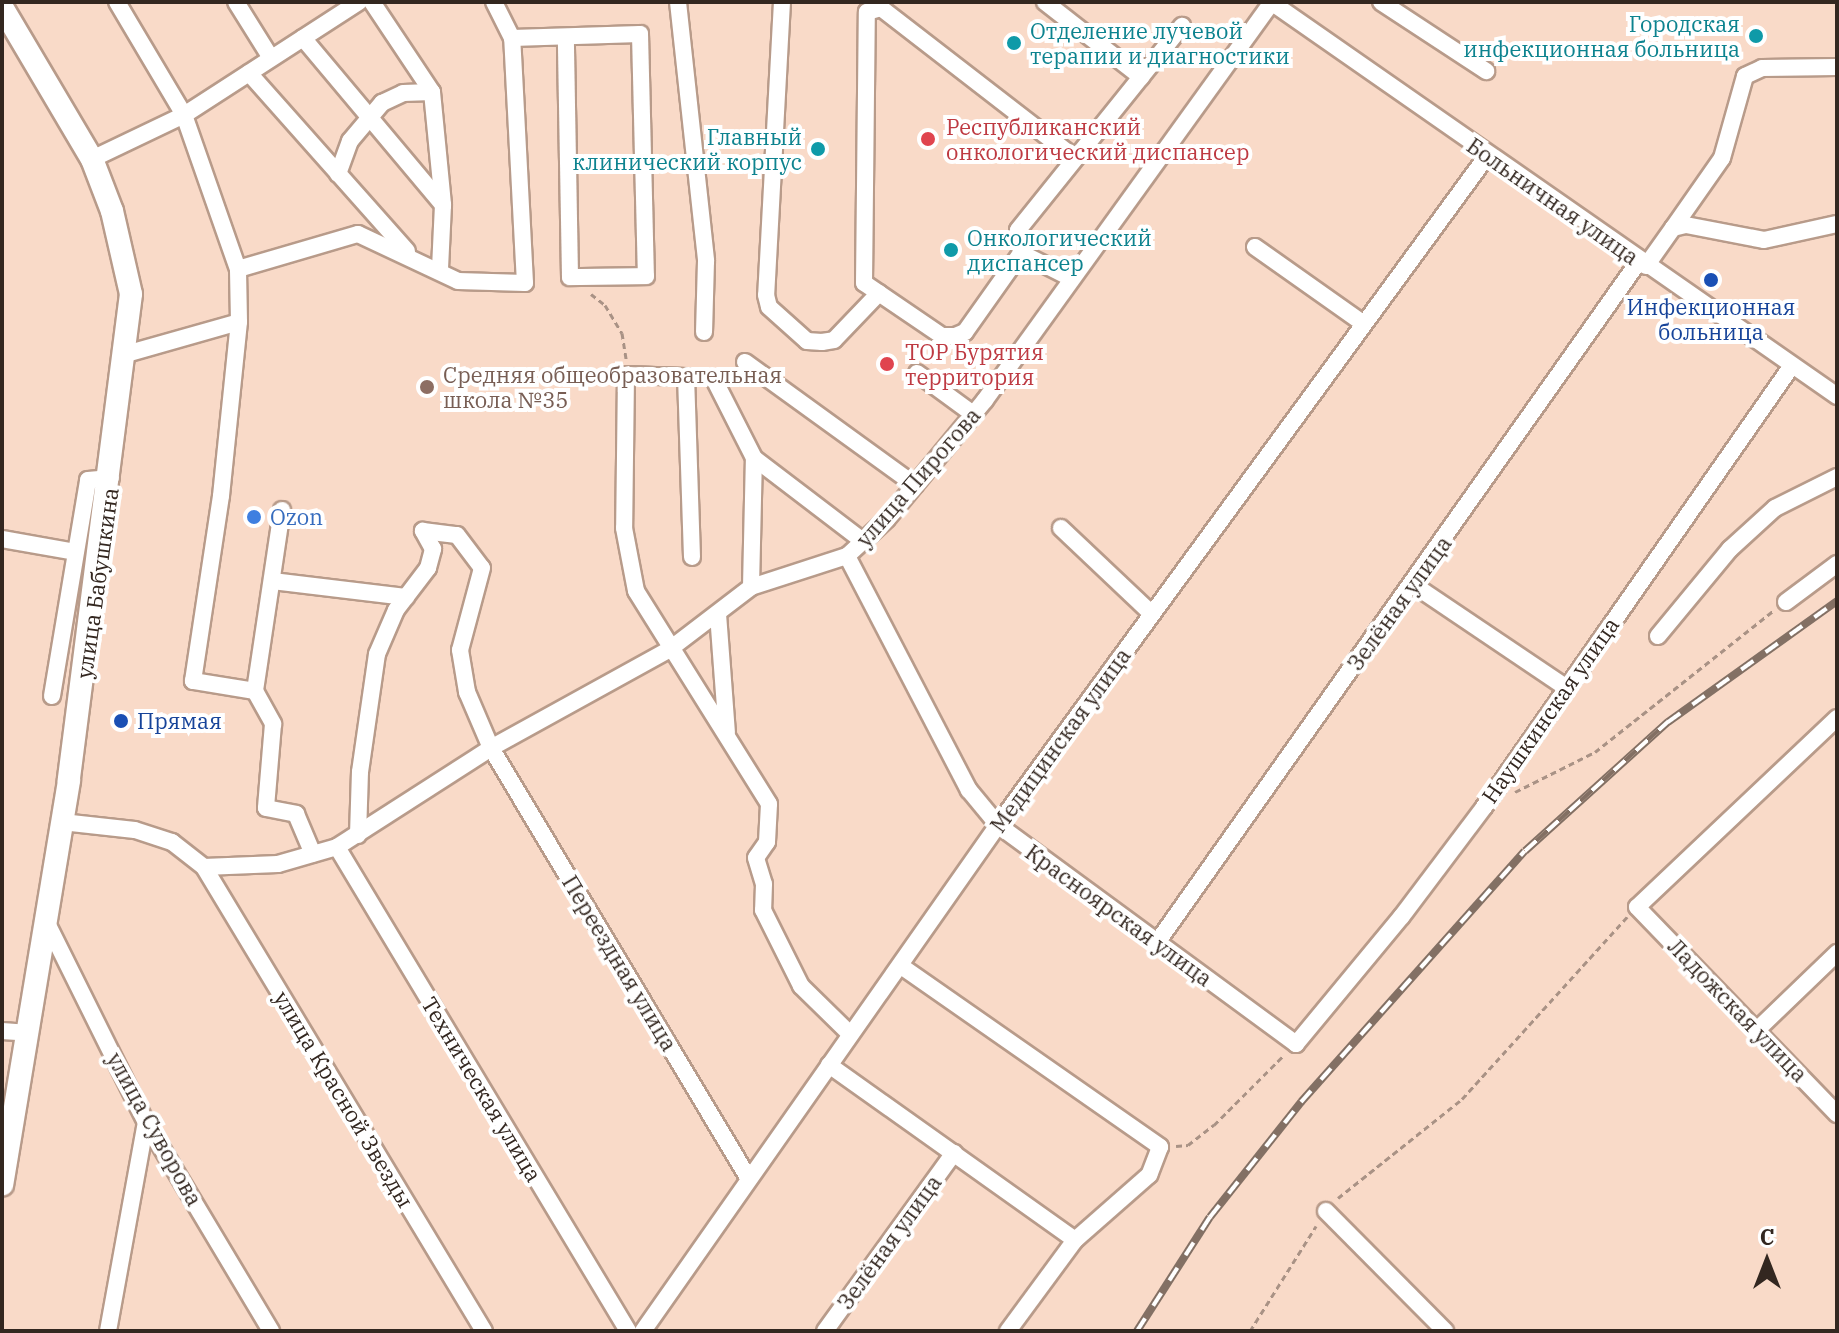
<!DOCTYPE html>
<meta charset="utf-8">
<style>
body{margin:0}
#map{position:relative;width:1839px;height:1333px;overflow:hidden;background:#f9dac8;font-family:"IBM Plex Serif",serif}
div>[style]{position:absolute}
.path>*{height:3px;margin-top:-1.5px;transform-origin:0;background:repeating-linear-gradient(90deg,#a99285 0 6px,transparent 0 10px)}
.roads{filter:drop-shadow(2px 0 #b89b8a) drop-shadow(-2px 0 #b89b8a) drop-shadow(0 2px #b89b8a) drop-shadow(0 -2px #b89b8a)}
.minor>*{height:16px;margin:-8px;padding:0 8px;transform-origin:8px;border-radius:8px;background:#fff}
.major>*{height:22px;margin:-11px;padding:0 11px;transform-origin:11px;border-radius:11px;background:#fff}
.rail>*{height:8px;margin-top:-4px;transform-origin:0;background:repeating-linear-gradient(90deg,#fff 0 15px,#837064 0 30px);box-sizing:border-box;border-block:2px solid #837064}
.dots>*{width:22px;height:22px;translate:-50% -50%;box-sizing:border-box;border:4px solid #fff;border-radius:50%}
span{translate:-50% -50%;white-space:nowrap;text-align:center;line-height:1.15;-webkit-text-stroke:8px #fff;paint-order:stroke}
.culture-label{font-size:22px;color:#0d838f}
.right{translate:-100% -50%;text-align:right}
.left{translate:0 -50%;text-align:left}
.health-label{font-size:22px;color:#be3a42}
.street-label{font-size:22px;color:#332720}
.transit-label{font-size:22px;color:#164399}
.education-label{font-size:22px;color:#785e54}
.shop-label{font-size:22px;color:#366cbe}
.frame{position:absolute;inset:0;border:4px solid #332720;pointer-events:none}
.north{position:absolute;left:1727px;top:1221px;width:80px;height:80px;-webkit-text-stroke:6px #fff;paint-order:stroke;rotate:0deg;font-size:22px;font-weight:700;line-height:32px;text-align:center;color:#332720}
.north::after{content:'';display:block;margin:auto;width:28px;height:36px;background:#332720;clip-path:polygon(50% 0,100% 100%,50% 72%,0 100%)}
</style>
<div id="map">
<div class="path">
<div style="left:591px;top:294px;width:18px;rotate:38deg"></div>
<div style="left:605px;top:305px;width:33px;rotate:59deg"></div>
<div style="left:622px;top:333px;width:26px;rotate:81deg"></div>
<div style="left:1515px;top:792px;width:89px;rotate:-26.6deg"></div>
<div style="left:1595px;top:752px;width:227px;rotate:-38.4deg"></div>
<div style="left:1176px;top:1146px;width:12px;rotate:-5deg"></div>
<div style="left:1188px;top:1145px;width:33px;rotate:-38deg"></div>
<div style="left:1214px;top:1125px;width:99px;rotate:-45deg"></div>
<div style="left:1338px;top:1198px;width:159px;rotate:-38.6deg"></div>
<div style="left:1462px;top:1099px;width:246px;rotate:-47.8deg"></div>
<div style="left:1250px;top:1331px;width:124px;rotate:-57.8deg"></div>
</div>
<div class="roads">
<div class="minor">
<div style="left:117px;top:2px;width:131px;rotate:59.3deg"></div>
<div style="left:184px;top:115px;width:163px;rotate:70.7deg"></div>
<div style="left:236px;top:2px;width:66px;rotate:58deg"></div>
<div style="left:372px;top:2px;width:108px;rotate:56.3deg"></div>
<div style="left:432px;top:92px;width:114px;rotate:84.4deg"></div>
<div style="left:443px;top:205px;width:64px;rotate:92.7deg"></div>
<div style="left:678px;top:2px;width:261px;rotate:83.8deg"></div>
<div style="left:706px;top:261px;width:71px;rotate:91.6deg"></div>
<div style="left:782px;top:2px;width:293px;rotate:93.1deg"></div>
<div style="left:766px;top:295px;width:12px;rotate:76deg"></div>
<div style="left:769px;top:307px;width:51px;rotate:41.8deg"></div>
<div style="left:807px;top:341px;width:15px;rotate:4deg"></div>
<div style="left:822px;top:342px;width:12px;rotate:-9deg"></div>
<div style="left:834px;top:340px;width:65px;rotate:-46.2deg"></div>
<div style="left:1045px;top:2px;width:122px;rotate:38deg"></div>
<div style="left:1271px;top:2px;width:690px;rotate:34.84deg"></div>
<div style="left:1381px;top:2px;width:126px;rotate:33.3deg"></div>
<div style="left:303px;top:38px;width:218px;rotate:50deg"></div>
<div style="left:512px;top:38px;width:128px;rotate:-1.8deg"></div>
<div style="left:640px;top:34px;width:242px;rotate:88.6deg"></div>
<div style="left:646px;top:276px;width:76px;rotate:179.2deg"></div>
<div style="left:570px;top:277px;width:240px;rotate:-91deg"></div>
<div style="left:249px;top:73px;width:238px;rotate:48.4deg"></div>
<div style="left:92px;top:159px;width:102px;rotate:-25.6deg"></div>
<div style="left:184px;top:115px;width:208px;rotate:-32.9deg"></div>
<div style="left:338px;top:174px;width:35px;rotate:-70deg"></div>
<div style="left:350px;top:141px;width:50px;rotate:-49.9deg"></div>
<div style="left:382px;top:103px;width:23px;rotate:-25deg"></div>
<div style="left:403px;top:93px;width:29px;rotate:-2deg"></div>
<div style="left:1673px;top:228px;width:85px;rotate:-55deg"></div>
<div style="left:1722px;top:158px;width:85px;rotate:-74.3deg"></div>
<div style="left:1745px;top:76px;width:19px;rotate:-25deg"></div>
<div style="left:1762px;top:68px;width:75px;rotate:-0.8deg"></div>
<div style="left:1255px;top:247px;width:133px;rotate:35.2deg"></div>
<div style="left:1021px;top:253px;width:97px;rotate:125.3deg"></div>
<div style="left:965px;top:332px;width:11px;rotate:158deg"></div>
<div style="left:955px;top:336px;width:13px;rotate:180deg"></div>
<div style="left:942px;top:336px;width:94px;rotate:-145.8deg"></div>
<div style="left:864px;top:283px;width:271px;rotate:-89.4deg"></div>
<div style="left:867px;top:12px;width:15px;rotate:-16deg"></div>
<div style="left:881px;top:8px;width:245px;rotate:37.7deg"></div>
<div style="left:1646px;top:266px;width:47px;rotate:-54.6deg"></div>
<div style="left:1673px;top:228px;width:13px;rotate:-13deg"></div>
<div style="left:1686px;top:225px;width:79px;rotate:10.9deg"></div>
<div style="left:1764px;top:240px;width:75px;rotate:-12.4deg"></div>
<div style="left:1071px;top:278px;width:56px;rotate:-153.4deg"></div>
<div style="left:1021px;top:253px;width:23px;rotate:-97deg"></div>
<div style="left:1018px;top:230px;width:262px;rotate:-51.2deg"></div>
<div style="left:126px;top:354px;width:117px;rotate:-15.8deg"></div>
<div style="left:745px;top:362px;width:210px;rotate:35.9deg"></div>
<div style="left:917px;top:373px;width:69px;rotate:36.2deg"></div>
<div style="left:716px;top:383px;width:84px;rotate:63.1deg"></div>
<div style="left:754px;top:458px;width:137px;rotate:37.3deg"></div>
<div style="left:282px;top:510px;width:183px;rotate:98.5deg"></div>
<div style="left:255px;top:691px;width:63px;rotate:-170.8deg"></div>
<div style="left:193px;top:681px;width:187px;rotate:-81.4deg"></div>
<div style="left:221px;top:496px;width:175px;rotate:-84.1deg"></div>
<div style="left:239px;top:322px;width:53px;rotate:-91.1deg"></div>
<div style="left:238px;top:269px;width:125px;rotate:-16.3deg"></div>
<div style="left:358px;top:234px;width:110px;rotate:25.2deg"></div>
<div style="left:458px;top:281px;width:67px;rotate:1.7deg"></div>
<div style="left:525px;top:283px;width:245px;rotate:-93deg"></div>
<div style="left:512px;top:38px;width:40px;rotate:-116.6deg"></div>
<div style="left:1061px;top:528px;width:125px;rotate:43.4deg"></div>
<div style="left:423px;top:531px;width:34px;rotate:7deg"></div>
<div style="left:457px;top:535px;width:41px;rotate:52.9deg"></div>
<div style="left:482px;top:568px;width:85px;rotate:105deg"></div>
<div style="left:460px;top:650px;width:43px;rotate:80.5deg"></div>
<div style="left:467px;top:692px;width:61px;rotate:66.8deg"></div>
<div style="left:491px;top:748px;width:502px;rotate:59.09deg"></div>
<div style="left:2px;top:539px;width:74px;rotate:10.1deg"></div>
<div style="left:847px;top:556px;width:264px;rotate:62.5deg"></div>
<div style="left:969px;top:790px;width:45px;rotate:50.4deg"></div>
<div style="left:998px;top:825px;width:370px;rotate:36.3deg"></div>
<div style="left:1296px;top:1044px;width:166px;rotate:-50.4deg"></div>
<div style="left:1402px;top:916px;width:136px;rotate:-53deg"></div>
<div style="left:1484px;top:807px;width:537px;rotate:-55.1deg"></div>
<div style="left:692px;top:557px;width:180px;rotate:-91.9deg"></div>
<div style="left:686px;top:377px;width:60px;rotate:-178.1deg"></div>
<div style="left:626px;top:375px;width:153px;rotate:90.7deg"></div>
<div style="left:624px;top:528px;width:64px;rotate:79.2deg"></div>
<div style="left:636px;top:591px;width:251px;rotate:58deg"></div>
<div style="left:769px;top:804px;width:38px;rotate:93deg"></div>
<div style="left:767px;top:842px;width:19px;rotate:125deg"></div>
<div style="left:756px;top:858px;width:27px;rotate:73deg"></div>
<div style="left:764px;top:884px;width:26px;rotate:92deg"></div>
<div style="left:763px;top:910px;width:85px;rotate:63.4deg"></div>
<div style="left:801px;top:986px;width:69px;rotate:44.4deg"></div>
<div style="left:272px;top:581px;width:135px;rotate:6.8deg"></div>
<div style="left:1414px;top:585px;width:182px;rotate:34deg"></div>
<div style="left:751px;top:587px;width:129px;rotate:-88.7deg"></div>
<div style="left:1786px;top:602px;width:64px;rotate:-36.7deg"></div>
<div style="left:718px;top:614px;width:119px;rotate:85.7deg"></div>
<div style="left:1658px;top:636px;width:113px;rotate:-50.4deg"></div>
<div style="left:1730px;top:549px;width:61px;rotate:-42.3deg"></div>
<div style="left:1775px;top:508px;width:69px;rotate:-26.6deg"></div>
<div style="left:255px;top:691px;width:38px;rotate:61deg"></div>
<div style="left:273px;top:724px;width:84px;rotate:94.8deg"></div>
<div style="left:266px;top:808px;width:31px;rotate:11deg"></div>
<div style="left:296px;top:814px;width:43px;rotate:67deg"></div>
<div style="left:52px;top:696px;width:219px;rotate:-80.5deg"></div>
<div style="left:88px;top:480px;width:23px;rotate:-5deg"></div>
<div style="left:1837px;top:718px;width:275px;rotate:136.6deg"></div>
<div style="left:1637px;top:907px;width:288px;rotate:46deg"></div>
<div style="left:62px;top:822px;width:73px;rotate:6.3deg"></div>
<div style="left:135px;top:830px;width:39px;rotate:18deg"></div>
<div style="left:172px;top:842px;width:41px;rotate:38deg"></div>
<div style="left:204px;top:867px;width:542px;rotate:58.89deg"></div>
<div style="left:358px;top:835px;width:63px;rotate:-88.2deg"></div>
<div style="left:360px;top:772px;width:119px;rotate:-81.8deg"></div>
<div style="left:377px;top:654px;width:48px;rotate:-66.6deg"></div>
<div style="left:396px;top:610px;width:53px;rotate:-52.7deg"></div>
<div style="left:428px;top:568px;width:20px;rotate:-75deg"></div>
<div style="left:433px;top:549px;width:21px;rotate:-119deg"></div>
<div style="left:337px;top:847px;width:565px;rotate:58.98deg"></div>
<div style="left:204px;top:867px;width:74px;rotate:-2.3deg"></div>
<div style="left:278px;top:864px;width:61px;rotate:-16.1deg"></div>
<div style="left:337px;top:847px;width:183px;rotate:-32.7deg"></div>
<div style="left:491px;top:748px;width:205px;rotate:-28.9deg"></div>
<div style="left:670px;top:649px;width:102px;rotate:-37.4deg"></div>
<div style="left:751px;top:587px;width:101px;rotate:-17.9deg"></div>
<div style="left:847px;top:556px;width:54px;rotate:-42.8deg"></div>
<div style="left:887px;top:519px;width:154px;rotate:-50.5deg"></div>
<div style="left:985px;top:400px;width:491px;rotate:-54.2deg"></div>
<div style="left:47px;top:923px;width:222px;rotate:63.6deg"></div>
<div style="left:146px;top:1122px;width:244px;rotate:59.1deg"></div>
<div style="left:1156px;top:944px;width:837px;rotate:-54.73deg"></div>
<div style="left:901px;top:966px;width:316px;rotate:34.9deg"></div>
<div style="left:1160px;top:1147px;width:30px;rotate:111deg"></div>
<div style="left:1149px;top:1175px;width:98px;rotate:138.7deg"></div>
<div style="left:1075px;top:1240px;width:113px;rotate:126.4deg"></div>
<div style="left:1758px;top:1029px;width:110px;rotate:-43.9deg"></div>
<div style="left:2px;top:1031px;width:27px;rotate:4deg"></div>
<div style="left:829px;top:1065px;width:302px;rotate:35.4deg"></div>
<div style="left:1326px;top:1211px;width:169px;rotate:45.2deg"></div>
<div style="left:108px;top:1331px;width:212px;rotate:-79.7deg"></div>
<div style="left:643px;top:1331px;width:618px;rotate:-54.95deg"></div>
<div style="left:998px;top:825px;width:829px;rotate:-53.84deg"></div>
<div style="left:825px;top:1331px;width:220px;rotate:-54.1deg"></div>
</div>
<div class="major">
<div style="left:2px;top:7px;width:177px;rotate:59.4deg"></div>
<div style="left:92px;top:159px;width:56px;rotate:69deg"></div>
<div style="left:112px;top:211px;width:85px;rotate:77.1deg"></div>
<div style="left:131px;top:294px;width:491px;rotate:97.3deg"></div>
<div style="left:69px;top:781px;width:409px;rotate:99.4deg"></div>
</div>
</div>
<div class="rail">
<div style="left:1137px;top:1331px;width:135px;rotate:-57.4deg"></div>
<div style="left:1210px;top:1217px;width:147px;rotate:-51.6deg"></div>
<div style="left:1301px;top:1102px;width:336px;rotate:-48.3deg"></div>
<div style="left:1525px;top:851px;width:193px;rotate:-42.1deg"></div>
<div style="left:1668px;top:722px;width:208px;rotate:-35.6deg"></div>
</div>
<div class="dots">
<div style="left:1756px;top:36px;background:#0f9aa8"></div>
<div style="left:1014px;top:43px;background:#0f9aa8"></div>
<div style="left:928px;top:139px;background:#e0444e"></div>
<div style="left:818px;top:149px;background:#0f9aa8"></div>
<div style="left:951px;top:250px;background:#0f9aa8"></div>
<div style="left:1711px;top:280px;background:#1a4fb4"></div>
<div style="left:887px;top:364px;background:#e0444e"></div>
<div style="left:427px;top:387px;background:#8d6e63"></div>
<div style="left:254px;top:517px;background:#3f7fe0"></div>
<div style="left:121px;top:721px;background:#1a4fb4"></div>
</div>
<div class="culture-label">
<span class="right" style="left:1740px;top:36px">Городская<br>инфекционная больница</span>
<span class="left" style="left:1030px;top:43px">Отделение лучевой<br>терапии и диагностики</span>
<span class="right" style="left:802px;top:149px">Главный<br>клинический корпус</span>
<span class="left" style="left:967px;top:250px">Онкологический<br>диспансер</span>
</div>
<div class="health-label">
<span class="left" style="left:946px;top:139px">Республиканский<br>онкологический диспансер</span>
<span class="left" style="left:905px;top:364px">ТОР Бурятия<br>территория</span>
</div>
<div class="street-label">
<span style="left:1553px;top:201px;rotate:35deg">Больничная улица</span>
<span style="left:918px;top:477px;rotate:-49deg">улица Пирогова</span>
<span style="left:97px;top:583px;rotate:-82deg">улица Бабушкина</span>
<span style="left:1399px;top:603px;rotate:-54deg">Зелёная улица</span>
<span style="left:1550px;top:710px;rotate:-55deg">Наушкинская улица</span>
<span style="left:1060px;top:740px;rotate:-54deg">Медицинская улица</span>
<span style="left:1119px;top:915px;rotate:36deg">Красноярская улица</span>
<span style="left:620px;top:963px;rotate:59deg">Переездная улица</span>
<span style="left:1738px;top:1010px;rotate:46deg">Ладожская улица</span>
<span style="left:482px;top:1089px;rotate:59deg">Техническая улица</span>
<span style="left:344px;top:1099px;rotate:59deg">улица Красной Звезды</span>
<span style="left:155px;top:1129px;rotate:61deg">улица Суворова</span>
<span style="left:889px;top:1242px;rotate:-54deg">Зелёная улица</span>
</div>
<div class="transit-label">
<span style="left:1711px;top:319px">Инфекционная<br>больница</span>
<span class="left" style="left:137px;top:721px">Прямая</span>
</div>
<div class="education-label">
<span class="left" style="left:443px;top:387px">Средняя общеобразовательная<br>школа №35</span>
</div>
<div class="shop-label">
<span class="left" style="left:270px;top:517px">Ozon</span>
</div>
<div class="frame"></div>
<div class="north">С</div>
</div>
